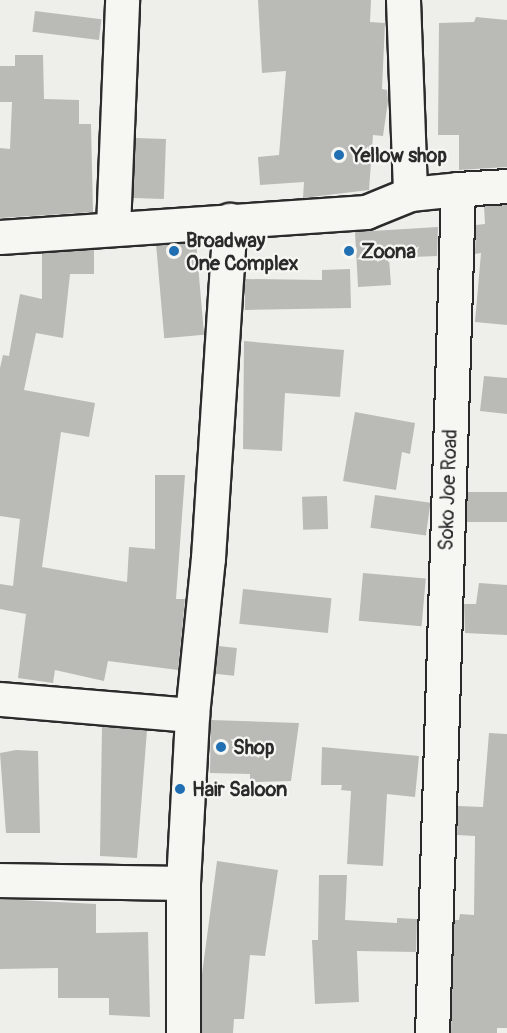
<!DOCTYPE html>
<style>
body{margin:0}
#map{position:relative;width:507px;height:1033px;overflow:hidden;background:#eeeeea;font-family:Pangolin,sans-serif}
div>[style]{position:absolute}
.building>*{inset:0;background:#babab7;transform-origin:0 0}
.roads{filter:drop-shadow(2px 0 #2b2b2b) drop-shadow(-2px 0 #2b2b2b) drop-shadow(0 2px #2b2b2b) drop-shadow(0 -2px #2b2b2b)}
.minor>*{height:33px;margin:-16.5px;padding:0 16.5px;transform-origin:16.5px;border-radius:16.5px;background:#f6f6f2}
.dots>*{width:16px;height:16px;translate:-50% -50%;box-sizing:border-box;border:3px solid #f6f6f2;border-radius:50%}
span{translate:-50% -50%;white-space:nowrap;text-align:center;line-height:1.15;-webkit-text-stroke:4.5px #f6f6f2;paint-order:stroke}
.poi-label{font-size:20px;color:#2b2b2b;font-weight:700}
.left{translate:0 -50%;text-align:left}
.street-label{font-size:20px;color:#2b2b2b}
</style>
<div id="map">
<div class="building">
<div style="clip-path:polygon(258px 0,371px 0,370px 22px,385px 23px,382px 89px,387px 90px,388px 101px,383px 136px,373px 135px,369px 190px,303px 198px,304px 182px,260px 185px,258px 157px,279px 155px,286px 71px,262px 73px)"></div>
<div style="left:35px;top:11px;width:67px;height:21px;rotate:7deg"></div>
<div style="clip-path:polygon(476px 17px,507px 20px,507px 167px,459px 170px,459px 135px,438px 135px,439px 23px,474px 22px)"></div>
<div style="clip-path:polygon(15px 55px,43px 55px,44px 99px,79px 100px,79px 124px,91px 124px,93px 212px,0 218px,0 148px,10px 149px,12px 102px,0 102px,0 66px,15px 66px)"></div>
<div style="left:135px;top:138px;width:31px;height:60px;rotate:2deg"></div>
<div style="clip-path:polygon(507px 205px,507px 325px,475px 322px,481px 253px,475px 254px,476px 225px,485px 224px,484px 206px)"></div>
<div style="clip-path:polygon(438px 227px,437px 256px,389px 258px,391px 285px,358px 287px,355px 232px)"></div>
<div style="left:196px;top:242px;width:93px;height:40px;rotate:85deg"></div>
<div style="clip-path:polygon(94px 249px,94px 274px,70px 274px,63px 338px,36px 333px,24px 390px,95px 403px,89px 437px,61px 432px,42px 567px,127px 582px,129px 547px,155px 549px,155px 475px,185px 475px,176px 599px,185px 599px,178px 670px,108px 661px,104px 681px,55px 670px,53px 683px,18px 678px,26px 614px,0 609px,0 584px,13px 586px,20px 519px,0 516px,0 368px,3px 355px,9px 356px,20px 294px,42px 299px,42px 253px)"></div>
<div style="clip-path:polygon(350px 269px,351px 308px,245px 310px,245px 279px,322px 280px,322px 270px)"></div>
<div style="clip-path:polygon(244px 341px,344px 350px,340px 397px,285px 393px,282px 451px,243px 449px)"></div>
<div style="clip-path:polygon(484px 376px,507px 378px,507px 414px,480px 411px)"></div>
<div style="clip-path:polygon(355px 412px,415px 423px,410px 454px,402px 452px,396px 490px,343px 481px)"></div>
<div style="left:507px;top:492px;width:30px;height:40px;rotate:90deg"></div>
<div style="left:375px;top:495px;width:56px;height:33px;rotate:8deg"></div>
<div style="left:327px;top:496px;width:33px;height:25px;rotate:88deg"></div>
<div style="left:363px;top:573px;width:63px;height:48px;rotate:5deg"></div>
<div style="clip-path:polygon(479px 583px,507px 585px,507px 635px,465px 633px,464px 604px,476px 604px)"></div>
<div style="left:243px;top:589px;width:89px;height:35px;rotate:6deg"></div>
<div style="left:218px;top:646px;width:19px;height:28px;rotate:6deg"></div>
<div style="clip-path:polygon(211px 720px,299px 723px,291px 781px,250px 782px,250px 774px,210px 773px)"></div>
<div style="clip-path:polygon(102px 726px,147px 730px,137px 858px,100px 856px)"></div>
<div style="clip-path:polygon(489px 733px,507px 734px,507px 1028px,497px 1028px,497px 1033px,451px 1033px,454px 920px,459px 920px,460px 914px,474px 915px,475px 836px,457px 835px,458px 806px,483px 807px)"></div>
<div style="clip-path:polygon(322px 747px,419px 756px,415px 797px,387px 794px,383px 866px,347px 864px,351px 791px,341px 790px,342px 785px,321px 785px)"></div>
<div style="clip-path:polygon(16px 750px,38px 751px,40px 833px,6px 833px,0 753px)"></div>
<div style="clip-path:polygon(217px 861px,278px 870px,265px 956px,250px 955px,244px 1019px,234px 1019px,233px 1033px,202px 1033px,202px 974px)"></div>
<div style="clip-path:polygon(319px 875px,347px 875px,345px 920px,397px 923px,397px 918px,417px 919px,416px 952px,357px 951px,359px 1002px,315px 1004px,312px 940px,318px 940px)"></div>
<div style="clip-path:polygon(0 899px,96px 904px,96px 933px,148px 932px,150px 1017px,109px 1015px,109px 998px,58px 998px,58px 968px,0 969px)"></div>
</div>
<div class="roads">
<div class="minor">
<div style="left:403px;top:0;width:194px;rotate:87.9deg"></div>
<div style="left:410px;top:194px;width:48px;rotate:-5.9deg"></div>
<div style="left:458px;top:189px;width:844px;rotate:91.76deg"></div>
<div style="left:458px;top:189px;width:49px;rotate:-3.5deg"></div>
<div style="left:113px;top:228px;width:228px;rotate:-87.7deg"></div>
<div style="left:0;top:237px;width:367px;rotate:-3.9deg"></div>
<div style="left:366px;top:212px;width:48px;rotate:-22.2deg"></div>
<div style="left:0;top:699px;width:193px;rotate:4.8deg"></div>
<div style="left:0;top:880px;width:183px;rotate:0.9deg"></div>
<div style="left:183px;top:1033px;width:150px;rotate:-90deg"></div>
<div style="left:183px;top:883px;width:168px;rotate:-86.9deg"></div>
<div style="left:192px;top:715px;width:158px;rotate:-84.2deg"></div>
<div style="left:208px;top:558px;width:339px;rotate:-86.3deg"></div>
</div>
</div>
<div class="dots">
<div style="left:339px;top:155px;background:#1f6fb2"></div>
<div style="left:174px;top:251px;background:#1f6fb2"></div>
<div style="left:349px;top:251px;background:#1f6fb2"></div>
<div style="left:221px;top:747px;background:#1f6fb2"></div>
<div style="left:180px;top:789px;background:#1f6fb2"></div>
</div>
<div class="poi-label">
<span class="left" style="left:351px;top:155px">Yellow shop</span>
<span class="left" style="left:186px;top:252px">Broadway<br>One Complex</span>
<span class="left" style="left:361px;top:251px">Zoona</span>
<span class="left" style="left:233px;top:747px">Shop</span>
<span class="left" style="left:192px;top:789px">Hair Saloon</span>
</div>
<div class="street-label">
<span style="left:448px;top:490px;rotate:-88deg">Soko Joe Road</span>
</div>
</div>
